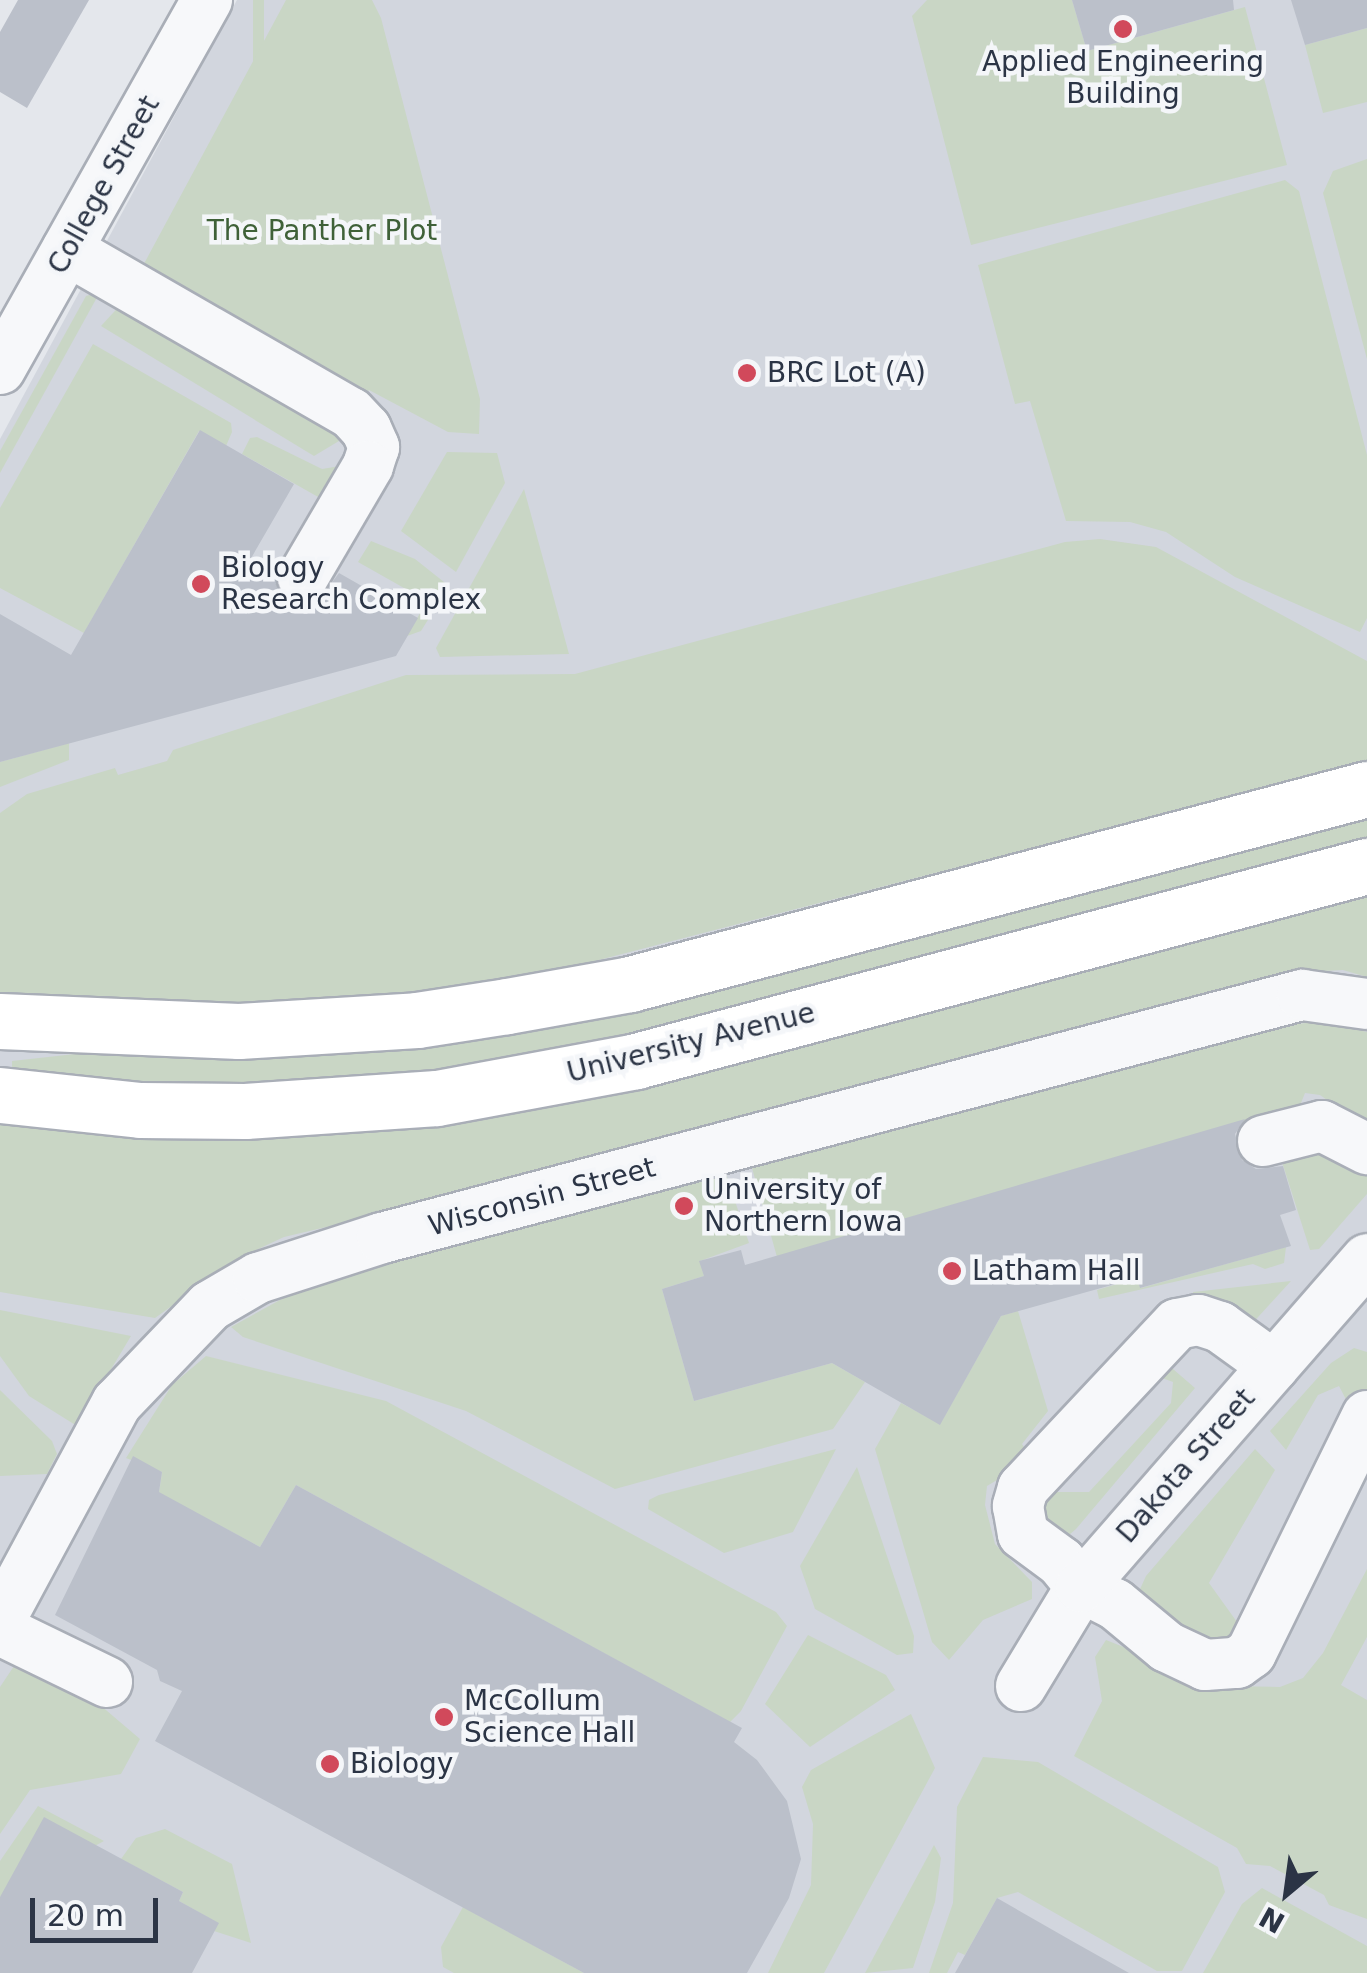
<!DOCTYPE html>
<style>
body{margin:0}
#map{position:relative;width:1367px;height:1973px;overflow:hidden;background:#e4e7ec;font-family:"DejaVu Sans",sans-serif}
div>[style]{position:absolute}
.built>*{inset:0;background:#d2d6de}
.green>*{inset:0;background:#c9d6c5;transform-origin:0 0}
.building>*{inset:0;background:#bbc0ca}
.roads{filter:drop-shadow(2px 0 #a9aeb7) drop-shadow(-2px 0 #a9aeb7) drop-shadow(0 2px #a9aeb7) drop-shadow(0 -2px #a9aeb7)}
.minor>*{height:50px;margin:-25px;padding:0 25px;transform-origin:25px;border-radius:25px;background:#f7f8fa}
.major>*{height:55px;margin:-27.5px;padding:0 27.5px;transform-origin:27.5px;border-radius:27.5px;background:#fff}
.dots>*{width:28px;height:28px;translate:-50% -50%;box-sizing:border-box;border:5px solid #f4f6f9;border-radius:50%}
span{translate:-50% -50%;white-space:nowrap;text-align:center;line-height:1.15;-webkit-text-stroke:9px #f4f6f9;paint-order:stroke}
.poi-label{font-size:28px;color:#2b3445}
.left{translate:0 -50%;text-align:left}
.street-label{font-size:28px;color:#2b3445}
.park-label{font-size:28px;color:#3f6138}
.north{position:absolute;left:1237px;top:1843px;width:100px;height:100px;-webkit-text-stroke:8px #f4f6f9;paint-order:stroke;rotate:209deg;font-size:28px;font-weight:700;line-height:40px;text-align:center;color:#2b3445}
.north::after{content:'';display:block;margin:auto;width:35px;height:45px;background:#2b3445;clip-path:polygon(50% 0,100% 100%,50% 72%,0 100%)}
.scale{position:absolute;left:30px;top:1898px;width:128px;height:45px;box-sizing:border-box;border:5px solid #2b3445;border-top:0;padding-left:12px;font-size:30px;line-height:35px;white-space:nowrap;color:#2b3445;-webkit-text-stroke:8px #f4f6f9;paint-order:stroke}
</style>
<div id="map">
<div class="built">
<div style="clip-path:polygon(237px 0,1367px 0,1367px 1973px,0 1973px,0 439px)"></div>
</div>
<div class="green">
<div style="left:253px;top:0;width:11px;height:280px"></div>
<div style="clip-path:polygon(286px 0,372px 0,381px 18px,480px 399px,479px 434px,448px 432px,369px 390px,361px 400px,139px 273px)"></div>
<div style="clip-path:polygon(927px 0,1072px 0,1087px 51px,1245px 7px,1287px 165px,971px 245px,912px 16px)"></div>
<div style="clip-path:polygon(1367px 28px,1367px 102px,1323px 113px,1305px 45px)"></div>
<div style="clip-path:polygon(1367px 159px,1367px 359px,1323px 193px,1333px 171px)"></div>
<div style="clip-path:polygon(1285px 180px,1299px 191px,1367px 455px,1367px 618px,1360px 632px,1235px 577px,1166px 532px,1130px 522px,1066px 521px,1030px 401px,1015px 404px,978px 265px)"></div>
<div style="clip-path:polygon(100px 292px,0 473px,0 451px,86px 296px)"></div>
<div style="clip-path:polygon(124px 301px,344px 438px,314px 456px,101px 326px)"></div>
<div style="clip-path:polygon(93px 344px,231px 423px,232px 432px,226px 446px,199px 431px,84px 633px,0 588px,0 508px)"></div>
<div style="clip-path:polygon(257px 437px,322px 469px,346px 465px,327px 502px,242px 454px,250px 438px)"></div>
<div style="clip-path:polygon(447px 452px,497px 453px,505px 483px,456px 572px,401px 531px)"></div>
<div style="clip-path:polygon(524px 489px,569px 654px,440px 657px,436px 648px)"></div>
<div style="clip-path:polygon(1100px 539px,1156px 547px,1367px 661px,1367px 761px,541px 975px,336px 1001px,224px 1006px,0 992px,0 813px,27px 794px,115px 768px,118px 775px,167px 761px,173px 750px,406px 675px,575px 674px,1065px 542px)"></div>
<div style="clip-path:polygon(371px 541px,415px 559px,449px 586px,421px 631px,407px 636px,427px 601px,358px 562px)"></div>
<div style="clip-path:polygon(69px 743px,69px 760px,0 787px,0 762px)"></div>
<div style="clip-path:polygon(1367px 812px,1367px 842px,637px 1039px,425px 1073px,307px 1082px,159px 1084px,12px 1073px,12px 1061px,111px 1050px,257px 1054px)"></div>
<div style="clip-path:polygon(1367px 891px,1367px 977px,1343px 970px,1285px 973px,491px 1188px,284px 1237px,237px 1259px,155px 1318px,0 1292px,0 1118px,169px 1133px)"></div>
<div style="clip-path:polygon(1323px 1021px,1367px 1032px,1367px 1128px,1320px 1095px,1305px 1093px,1299px 1108px,777px 1257px,752px 1168px,806px 1153px,817px 1142px,852px 1141px,1264px 1028px)"></div>
<div style="clip-path:polygon(1325px 1150px,1367px 1172px,1367px 1194px,1319px 1249px,1310px 1250px,1282px 1162px)"></div>
<div style="clip-path:polygon(726px 1174px,749px 1243px,700px 1261px,704px 1276px,662px 1289px,694px 1401px,832px 1363px,865px 1382px,833px 1429px,615px 1489px,466px 1411px,243px 1337px,231px 1327px,309px 1284px)"></div>
<div style="clip-path:polygon(1286px 1247px,1284px 1263px,1265px 1269px,1253px 1264px,1099px 1299px,1097px 1290px,1137px 1278px,1141px 1288px)"></div>
<div style="clip-path:polygon(1291px 1281px,1249px 1327px,1195px 1306px,1193px 1292px)"></div>
<div style="clip-path:polygon(0 1310px,131px 1336px,77px 1426px,29px 1396px,0 1356px)"></div>
<div style="clip-path:polygon(1018px 1311px,1048px 1411px,1022px 1444px,1026px 1450px,1012px 1471px,987px 1486px,985px 1505px,995px 1544px,1032px 1582px,1032px 1599px,983px 1620px,949px 1660px,932px 1642px,875px 1449px,901px 1403px,940px 1424px,1001px 1316px)"></div>
<div style="clip-path:polygon(1354px 1348px,1367px 1352px,1367px 1395px,1351px 1409px,1339px 1386px,1318px 1395px,1286px 1450px,1270px 1431px,1331px 1363px)"></div>
<div style="clip-path:polygon(206px 1356px,386px 1401px,776px 1612px,787px 1626px,741px 1711px,730px 1722px,296px 1485px,260px 1547px,159px 1493px,162px 1472px,126px 1458px,172px 1385px)"></div>
<div style="clip-path:polygon(1159px 1357px,1195px 1388px,1076px 1529px,1063px 1540px,1043px 1529px,1040px 1492px,1089px 1492px,1171px 1403px,1173px 1382px,1154px 1375px)"></div>
<div style="clip-path:polygon(0 1390px,52px 1441px,57px 1454px,47px 1474px,0 1476px)"></div>
<div style="clip-path:polygon(836px 1449px,793px 1532px,724px 1553px,648px 1509px,649px 1500px,659px 1495px)"></div>
<div style="clip-path:polygon(1255px 1449px,1275px 1470px,1209px 1583px,1237px 1622px,1234px 1633px,1214px 1646px,1187px 1640px,1136px 1598px,1146px 1576px)"></div>
<div style="clip-path:polygon(857px 1467px,914px 1636px,913px 1653px,897px 1655px,815px 1609px,800px 1566px)"></div>
<div style="clip-path:polygon(1367px 1569px,1367px 1637px,1341px 1685px,1367px 1700px,1367px 1919px,1329px 1905px,1324px 1895px,1270px 1866px,1246px 1864px,1237px 1848px,1074px 1756px,1102px 1701px,1095px 1657px,1106px 1640px,1221px 1686px,1280px 1687px,1303px 1678px,1323px 1653px)"></div>
<div style="clip-path:polygon(808px 1635px,886px 1675px,895px 1690px,810px 1747px,765px 1704px)"></div>
<div style="clip-path:polygon(28px 1664px,93px 1699px,140px 1739px,121px 1774px,30px 1790px,0 1834px,0 1687px,14px 1666px)"></div>
<div style="clip-path:polygon(911px 1714px,935px 1768px,824px 1973px,768px 1973px,811px 1885px,813px 1824px,802px 1787px,811px 1770px)"></div>
<div style="clip-path:polygon(983px 1757px,1038px 1762px,1218px 1867px,1225px 1892px,1182px 1971px,1157px 1971px,1018px 1892px,997px 1898px,965px 1955px,958px 1952px,947px 1973px,929px 1973px,953px 1903px,957px 1807px)"></div>
<div style="clip-path:polygon(38px 1806px,104px 1841px,0 1897px,0 1861px)"></div>
<div style="clip-path:polygon(165px 1829px,232px 1864px,251px 1943px,214px 1931px,218px 1923px,179px 1901px,183px 1892px,121px 1859px,136px 1838px)"></div>
<div style="clip-path:polygon(934px 1845px,941px 1858px,935px 1902px,913px 1968px,865px 1973px)"></div>
<div style="clip-path:polygon(1262px 1888px,1367px 1946px,1367px 1973px,1203px 1973px,1242px 1904px)"></div>
<div style="clip-path:polygon(463px 1907px,584px 1973px,454px 1973px,443px 1967px,441px 1947px)"></div>
</div>
<div class="building">
<div style="clip-path:polygon(18px 0,89px 0,27px 108px,0 92px,0 32px)"></div>
<div style="clip-path:polygon(1072px 0,1233px 0,1234px 10px,1087px 51px)"></div>
<div style="clip-path:polygon(1291px 0,1367px 0,1367px 28px,1305px 45px)"></div>
<div style="clip-path:polygon(200px 430px,294px 484px,250px 560px,275px 575px,289px 602px,318px 601px,339px 573px,418px 618px,396px 656px,0 762px,0 614px,71px 655px)"></div>
<div style="clip-path:polygon(1245px 1119px,1235px 1134px,1242px 1160px,1256px 1169px,1283px 1166px,1296px 1210px,1280px 1215px,1291px 1246px,1140px 1288px,1137px 1278px,1001px 1316px,940px 1425px,832px 1363px,694px 1401px,662px 1289px,704px 1276px,699px 1261px,741px 1250px,745px 1265px)"></div>
<div style="clip-path:polygon(133px 1456px,162px 1472px,159px 1492px,260px 1547px,296px 1485px,742px 1728px,734px 1742px,757px 1760px,787px 1801px,801px 1859px,789px 1898px,747px 1973px,584px 1973px,155px 1741px,182px 1691px,160px 1681px,157px 1670px,55px 1615px)"></div>
<div style="clip-path:polygon(44px 1817px,183px 1892px,179px 1901px,219px 1923px,192px 1973px,0 1973px,0 1897px)"></div>
<div style="clip-path:polygon(997px 1898px,1072px 1941px,1129px 1973px,955px 1973px)"></div>
</div>
<div class="roads">
<div class="minor">
<div style="left:67px;top:250px;width:327px;rotate:29.9deg"></div>
<div style="left:351px;top:413px;width:22px;rotate:47deg"></div>
<div style="left:366px;top:429px;width:20px;rotate:66deg"></div>
<div style="left:374px;top:447px;width:20px;rotate:108deg"></div>
<div style="left:368px;top:466px;width:129px;rotate:120.4deg"></div>
<div style="left:0;top:369px;width:423px;rotate:-60.7deg"></div>
<div style="left:1263px;top:1141px;width:61px;rotate:-14.3deg"></div>
<div style="left:1322px;top:1126px;width:51px;rotate:27.1deg"></div>
<div style="left:1274px;top:1366px;width:67px;rotate:-144.2deg"></div>
<div style="left:1220px;top:1327px;width:23px;rotate:-162deg"></div>
<div style="left:1198px;top:1320px;width:21px;rotate:169deg"></div>
<div style="left:1177px;top:1324px;width:225px;rotate:133.2deg"></div>
<div style="left:1023px;top:1488px;width:19px;rotate:106deg"></div>
<div style="left:1018px;top:1506px;width:28px;rotate:80deg"></div>
<div style="left:1023px;top:1534px;width:47px;rotate:36.4deg"></div>
<div style="left:1061px;top:1562px;width:32px;rotate:51deg"></div>
<div style="left:1081px;top:1587px;width:38px;rotate:27deg"></div>
<div style="left:1115px;top:1604px;width:67px;rotate:39.6deg"></div>
<div style="left:1167px;top:1647px;width:42px;rotate:25.3deg"></div>
<div style="left:1205px;top:1665px;width:32px;rotate:-4deg"></div>
<div style="left:1237px;top:1663px;width:17px;rotate:-36deg"></div>
<div style="left:1251px;top:1653px;width:264px;rotate:-63.9deg"></div>
<div style="left:0;top:1620px;width:247px;rotate:-61.7deg"></div>
<div style="left:117px;top:1403px;width:134px;rotate:-46.2deg"></div>
<div style="left:210px;top:1306px;width:56px;rotate:-30.3deg"></div>
<div style="left:258px;top:1278px;width:130px;rotate:-17.9deg"></div>
<div style="left:382px;top:1238px;width:952px;rotate:-14.8deg"></div>
<div style="left:1302px;top:995px;width:66px;rotate:7.9deg"></div>
<div style="left:0;top:1630px;width:119px;rotate:25.9deg"></div>
<div style="left:1021px;top:1686px;width:116px;rotate:-58.8deg"></div>
<div style="left:1081px;top:1587px;width:435px;rotate:-48.9deg"></div>
</div>
<div class="major">
<div style="left:0;top:1021px;width:239px;rotate:2.4deg"></div>
<div style="left:239px;top:1031px;width:178px;rotate:-3.5deg"></div>
<div style="left:417px;top:1020px;width:91px;rotate:-8.8deg"></div>
<div style="left:507px;top:1006px;width:125px;rotate:-10.1deg"></div>
<div style="left:630px;top:984px;width:762px;rotate:-14.82deg"></div>
<div style="left:0;top:1095px;width:141px;rotate:6.1deg"></div>
<div style="left:140px;top:1110px;width:105px;rotate:0.5deg"></div>
<div style="left:245px;top:1111px;width:192px;rotate:-3.9deg"></div>
<div style="left:437px;top:1098px;width:202px;rotate:-10.5deg"></div>
<div style="left:636px;top:1061px;width:757px;rotate:-14.94deg"></div>
</div>
</div>
<div class="dots">
<div style="left:1123px;top:29px;background:#d1495b"></div>
<div style="left:747px;top:373px;background:#d1495b"></div>
<div style="left:201px;top:584px;background:#d1495b"></div>
<div style="left:684px;top:1206px;background:#d1495b"></div>
<div style="left:952px;top:1271px;background:#d1495b"></div>
<div style="left:444px;top:1717px;background:#d1495b"></div>
<div style="left:330px;top:1764px;background:#d1495b"></div>
</div>
<div class="poi-label">
<span style="left:1123px;top:78px">Applied Engineering<br>Building</span>
<span class="left" style="left:767px;top:373px">BRC Lot (A)</span>
<span class="left" style="left:221px;top:584px">Biology<br>Research Complex</span>
<span class="left" style="left:704px;top:1206px">University of<br>Northern Iowa</span>
<span class="left" style="left:972px;top:1271px">Latham Hall</span>
<span class="left" style="left:464px;top:1717px">McCollum<br>Science Hall</span>
<span class="left" style="left:350px;top:1764px">Biology</span>
</div>
<div class="street-label">
<span style="left:104px;top:185px;rotate:-61deg">College Street</span>
<span style="left:691px;top:1043px;rotate:-14deg">University Avenue</span>
<span style="left:542px;top:1197px;rotate:-15deg">Wisconsin Street</span>
<span style="left:1186px;top:1466px;rotate:-49deg">Dakota Street</span>
</div>
<div class="park-label">
<span style="left:322px;top:231px">The Panther Plot</span>
</div>
<div class="north">N</div>
<div class="scale">20 m</div>
</div>
